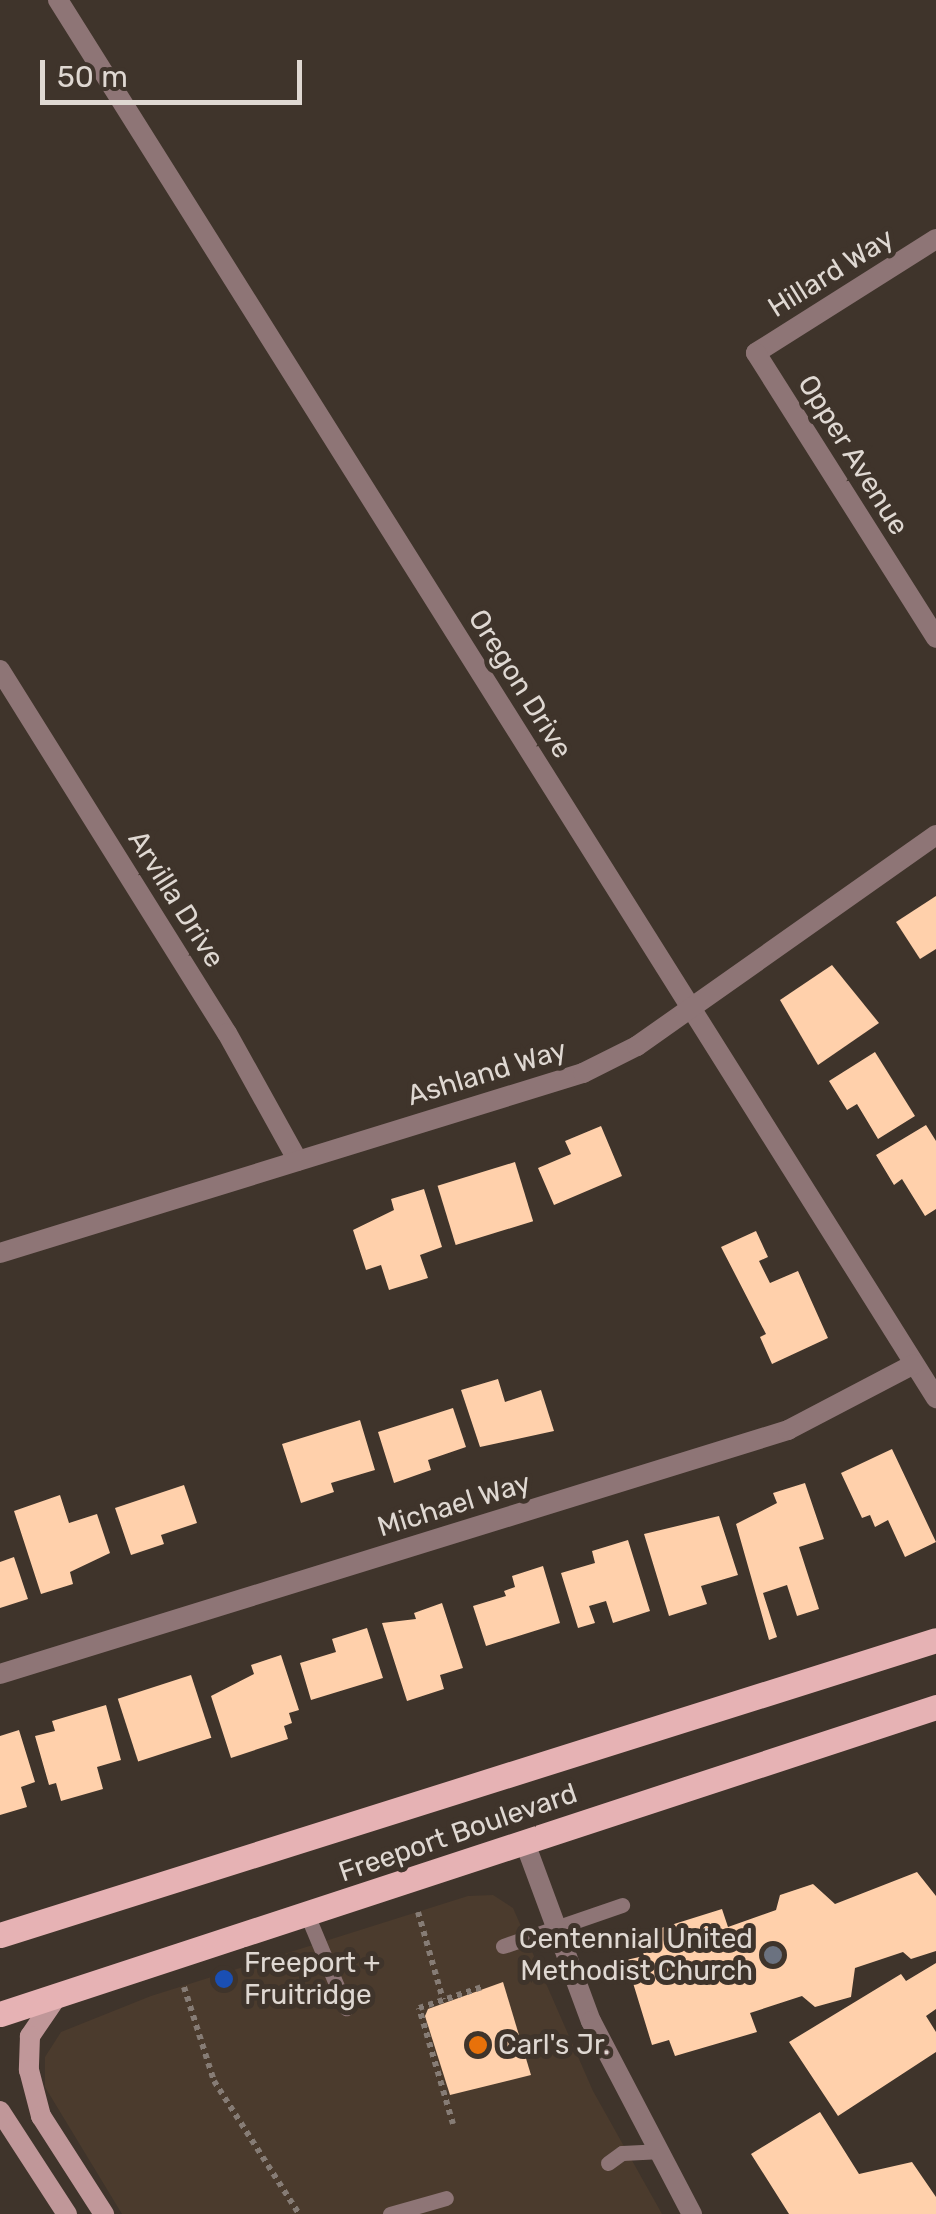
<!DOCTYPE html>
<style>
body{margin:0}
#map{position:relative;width:936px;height:2214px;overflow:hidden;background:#3f342b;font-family:Rubik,sans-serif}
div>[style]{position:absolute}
.built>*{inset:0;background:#4b3b2d}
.building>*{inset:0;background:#ffd0ab;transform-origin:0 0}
.path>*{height:6px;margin-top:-3px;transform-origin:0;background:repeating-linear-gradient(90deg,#867c75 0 5px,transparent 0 10px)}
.lane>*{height:15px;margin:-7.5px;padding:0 7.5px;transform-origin:7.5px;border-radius:7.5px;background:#8e7576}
.street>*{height:20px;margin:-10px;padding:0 10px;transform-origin:10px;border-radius:10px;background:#8e7576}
.secondary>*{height:20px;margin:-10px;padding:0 10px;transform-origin:10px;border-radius:10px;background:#c09799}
.primary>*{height:25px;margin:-12.5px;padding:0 12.5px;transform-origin:12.5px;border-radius:12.5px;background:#e6b2b4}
.dots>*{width:28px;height:28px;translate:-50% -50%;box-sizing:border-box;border:5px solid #3f342b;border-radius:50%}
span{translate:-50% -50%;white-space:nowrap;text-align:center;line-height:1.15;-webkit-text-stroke:10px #3f342b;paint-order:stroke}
.street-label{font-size:28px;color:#dfd8d2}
.poi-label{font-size:28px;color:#dfd8d2}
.right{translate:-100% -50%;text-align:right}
.left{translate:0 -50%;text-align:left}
.scale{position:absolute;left:40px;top:60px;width:262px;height:45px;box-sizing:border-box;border:5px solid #dfd8d2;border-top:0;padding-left:12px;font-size:30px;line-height:35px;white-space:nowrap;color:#dfd8d2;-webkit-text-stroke:8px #3f342b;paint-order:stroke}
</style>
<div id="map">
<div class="built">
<div style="clip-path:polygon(493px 1895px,513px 1908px,593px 2091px,662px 2214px,122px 2214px,45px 2087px,45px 2057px,61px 2032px,151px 1996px,468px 1896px)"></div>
</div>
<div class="building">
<div style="clip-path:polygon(936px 896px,936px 949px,920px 959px,896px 922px)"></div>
<div style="clip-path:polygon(832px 965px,879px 1023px,818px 1065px,780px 1000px)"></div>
<div style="clip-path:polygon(875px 1052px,915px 1116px,878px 1139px,857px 1104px,847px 1110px,829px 1081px)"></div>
<div style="clip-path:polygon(926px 1125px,936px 1141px,936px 1209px,925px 1216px,902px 1179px,894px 1185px,876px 1155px)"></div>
<div style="clip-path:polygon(601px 1126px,622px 1176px,554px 1205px,538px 1168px,571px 1154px,565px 1141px)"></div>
<div style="left:515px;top:1162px;width:62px;height:81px;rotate:73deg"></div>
<div style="clip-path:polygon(424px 1189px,442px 1247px,420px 1255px,428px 1278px,389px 1290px,381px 1265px,366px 1270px,353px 1230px,394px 1210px,391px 1199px)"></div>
<div style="clip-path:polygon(756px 1231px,768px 1257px,759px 1261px,770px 1283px,798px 1271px,828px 1338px,772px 1364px,760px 1337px,766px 1334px,721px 1247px)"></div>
<div style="clip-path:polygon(498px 1379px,505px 1402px,541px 1390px,554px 1431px,480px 1447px,461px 1390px)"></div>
<div style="clip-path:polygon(453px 1408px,466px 1447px,428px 1460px,431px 1470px,394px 1483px,378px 1432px)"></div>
<div style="clip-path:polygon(360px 1420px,375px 1470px,331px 1483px,334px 1492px,301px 1503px,282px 1444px)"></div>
<div style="clip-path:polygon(892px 1449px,936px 1542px,905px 1557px,888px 1520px,875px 1527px,870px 1515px,862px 1518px,841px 1473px)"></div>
<div style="clip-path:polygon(805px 1483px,824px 1539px,799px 1547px,819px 1609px,797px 1616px,787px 1585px,763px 1593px,777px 1637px,769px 1640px,736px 1524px,777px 1503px,773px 1493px)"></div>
<div style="clip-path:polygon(184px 1485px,197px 1523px,161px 1535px,164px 1544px,131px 1555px,115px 1508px)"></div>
<div style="clip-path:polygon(60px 1495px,69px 1523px,97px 1514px,110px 1553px,70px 1572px,73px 1584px,41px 1594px,14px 1511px)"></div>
<div style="clip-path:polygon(719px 1516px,738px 1575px,701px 1586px,707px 1604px,669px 1616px,644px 1534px)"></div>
<div style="clip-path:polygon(628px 1540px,650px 1611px,613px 1623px,606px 1601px,589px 1606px,595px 1623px,578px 1628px,561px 1573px,595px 1563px,592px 1551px)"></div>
<div style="clip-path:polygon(14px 1557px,28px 1599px,0 1608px,0 1562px)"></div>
<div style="clip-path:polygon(543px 1566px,560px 1623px,486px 1646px,473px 1606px,506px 1596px,504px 1591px,515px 1587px,512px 1576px)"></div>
<div style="clip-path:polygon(442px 1603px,463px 1668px,440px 1675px,444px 1689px,407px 1701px,382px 1623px,416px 1619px,414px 1613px)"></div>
<div style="clip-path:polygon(367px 1628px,383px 1678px,311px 1700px,300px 1663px,336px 1652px,332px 1639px)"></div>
<div style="clip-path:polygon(281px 1655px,299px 1710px,289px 1713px,292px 1723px,284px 1726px,288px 1739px,231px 1758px,211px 1696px,254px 1674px,251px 1665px)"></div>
<div style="left:191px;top:1675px;width:66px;height:77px;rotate:72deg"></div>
<div style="clip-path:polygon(106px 1705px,121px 1760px,97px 1767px,103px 1789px,61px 1801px,56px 1783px,49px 1785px,35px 1736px,55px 1731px,52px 1721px)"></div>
<div style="clip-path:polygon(19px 1730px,35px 1782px,21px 1787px,27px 1807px,0 1815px,0 1736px)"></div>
<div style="clip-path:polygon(917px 1872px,936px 1896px,936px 1951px,911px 1959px,903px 1952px,855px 1968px,851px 1997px,815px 2007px,802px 1996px,750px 2013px,757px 2032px,675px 2056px,669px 2040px,652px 2045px,626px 1960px,644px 1956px,639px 1935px,722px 1909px,728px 1927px,776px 1910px,780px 1895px,813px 1884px,835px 1904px)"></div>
<div style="clip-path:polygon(936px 1963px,936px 2009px,926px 2016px,936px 2032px,936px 2052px,838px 2116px,789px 2042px,901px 1974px,906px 1981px)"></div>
<div style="clip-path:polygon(503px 1982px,531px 2075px,450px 2095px,425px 2016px,428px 2009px)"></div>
<div style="clip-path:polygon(820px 2112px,859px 2174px,912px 2162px,936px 2197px,936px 2214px,789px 2214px,751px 2154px)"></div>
</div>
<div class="path">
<div style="left:418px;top:1912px;width:91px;rotate:74.1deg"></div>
<div style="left:184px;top:1987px;width:99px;rotate:72.3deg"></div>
<div style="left:214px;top:2081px;width:158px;rotate:57.4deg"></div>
<div style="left:453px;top:2124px;width:121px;rotate:-106.3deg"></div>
<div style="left:419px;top:2008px;width:66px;rotate:-18.4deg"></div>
</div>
<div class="lane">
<div style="left:308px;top:1917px;width:99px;rotate:67.3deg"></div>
<div style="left:503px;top:1946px;width:126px;rotate:-19deg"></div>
<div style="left:608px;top:2163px;width:17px;rotate:-36deg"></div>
<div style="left:622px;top:2153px;width:35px;rotate:-3deg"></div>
<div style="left:390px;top:2214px;width:58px;rotate:-15.9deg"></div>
</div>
<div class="street">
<div style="left:58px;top:0;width:1651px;rotate:57.87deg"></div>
<div style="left:936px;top:239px;width:213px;rotate:147.7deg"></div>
<div style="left:756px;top:353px;width:337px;rotate:57.7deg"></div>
<div style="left:0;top:670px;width:428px;rotate:58deg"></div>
<div style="left:227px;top:1033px;width:146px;rotate:61deg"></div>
<div style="left:0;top:1253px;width:610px;rotate:-17.16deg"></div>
<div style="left:583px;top:1073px;width:60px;rotate:-26.6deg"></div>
<div style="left:637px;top:1046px;width:366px;rotate:-35.2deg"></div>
<div style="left:0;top:1674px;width:825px;rotate:-17.2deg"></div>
<div style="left:788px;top:1430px;width:142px;rotate:-27.6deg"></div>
<div style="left:525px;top:1843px;width:190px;rotate:69.7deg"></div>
<div style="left:591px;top:2021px;width:218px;rotate:62.4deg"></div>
</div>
<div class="secondary">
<div style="left:58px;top:1995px;width:50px;rotate:124.3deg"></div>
<div style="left:30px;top:2036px;width:34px;rotate:92deg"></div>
<div style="left:29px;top:2070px;width:48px;rotate:75.4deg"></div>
<div style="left:41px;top:2116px;width:117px;rotate:57.3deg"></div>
<div style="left:0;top:2111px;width:123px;rotate:57deg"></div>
</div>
<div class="primary">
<div style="left:0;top:1935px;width:981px;rotate:-17.49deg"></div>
<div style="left:0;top:2014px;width:985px;rotate:-18.16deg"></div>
</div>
<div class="dots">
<div style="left:773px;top:1955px;background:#6b7280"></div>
<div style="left:224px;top:1979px;background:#1a4fb4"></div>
<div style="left:478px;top:2045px;background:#e8710a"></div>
</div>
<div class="street-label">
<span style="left:831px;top:273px;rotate:-32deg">Hillard Way</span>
<span style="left:853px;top:455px;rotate:58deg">Opper Avenue</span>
<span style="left:520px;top:684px;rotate:58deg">Oregon Drive</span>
<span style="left:176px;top:899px;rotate:58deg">Arvilla Drive</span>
<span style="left:487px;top:1073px;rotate:-17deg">Ashland Way</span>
<span style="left:454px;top:1505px;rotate:-17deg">Michael Way</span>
<span style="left:458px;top:1833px;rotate:-19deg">Freeport Boulevard</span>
</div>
<div class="poi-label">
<span class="right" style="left:753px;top:1955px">Centennial United<br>Methodist Church</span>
<span class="left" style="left:244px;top:1979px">Freeport +<br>Fruitridge</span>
<span class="left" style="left:498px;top:2045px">Carl's Jr.</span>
</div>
<div class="scale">50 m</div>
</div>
